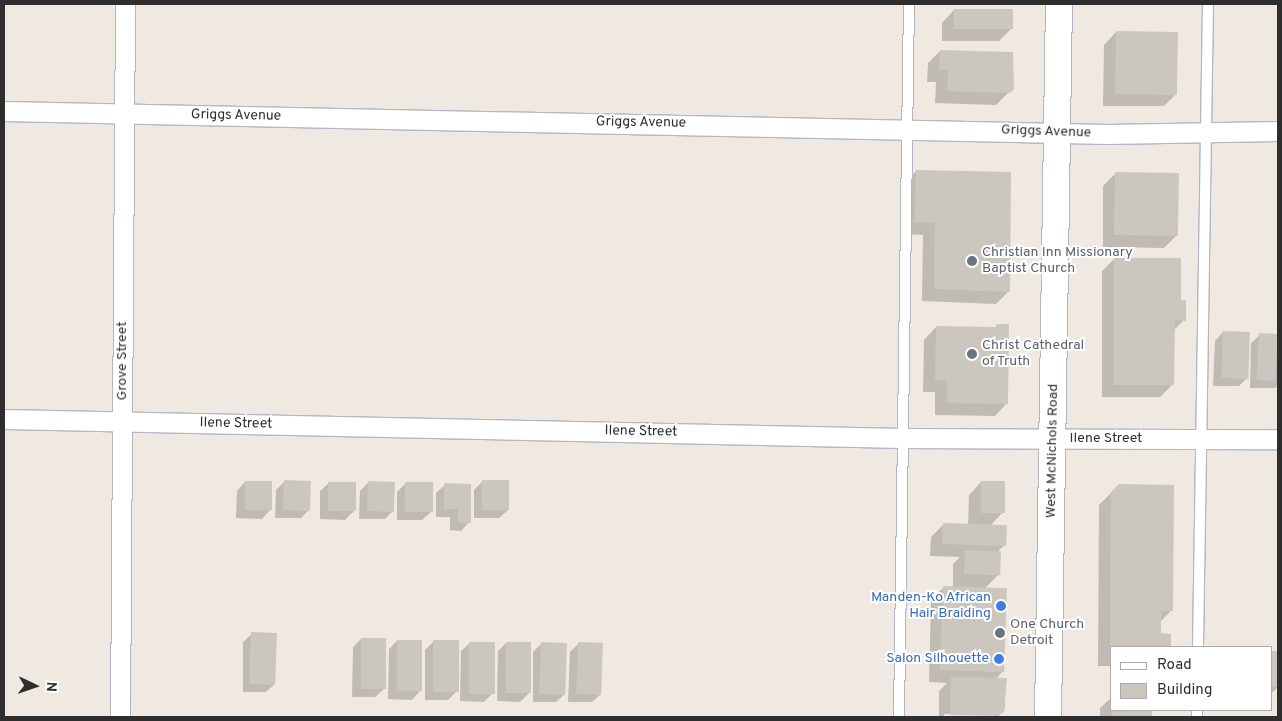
<!DOCTYPE html>
<style>
body{margin:0}
#map{position:relative;width:1282px;height:721px;overflow:hidden;background:#efe9e1;font-family:Overpass,sans-serif}
div>[style]{position:absolute}
.shadow>*{inset:0;background:#0003}
.building>*{inset:0;background:#cbc7bf;transform-origin:0 0}
.roads{filter:drop-shadow(1px 0 #b4b7c1) drop-shadow(-1px 0 #b4b7c1) drop-shadow(0 1px #b4b7c1) drop-shadow(0 -1px #b4b7c1)}
.service>*{height:10px;margin:-5px;padding:0 5px;transform-origin:5px;border-radius:5px;background:#fff}
.minor>*{height:19px;margin:-9.5px;padding:0 9.5px;transform-origin:9.5px;border-radius:9.5px;background:#fff}
.secondary>*{height:26px;margin:-13px;padding:0 13px;transform-origin:13px;border-radius:13px;background:#fff}
.dots>*{width:14px;height:14px;translate:-50% -50%;box-sizing:border-box;border:2px solid #fff;border-radius:50%}
span{translate:-50% -50%;white-space:nowrap;text-align:center;line-height:1.15;-webkit-text-stroke:4px #fff;paint-order:stroke}
.street-label{font-size:14px;color:#2e2e2e}
.worship-label{font-size:14px;color:#5b616d}
.left{translate:0 -50%;text-align:left}
.shop-label{font-size:14px;color:#366cbe}
.right{translate:-100% -50%;text-align:right}
.frame{position:absolute;inset:0;border:5px solid #2e2e2e;pointer-events:none}
.legend{position:absolute;left:1110px;top:646px;width:162px;height:65px;box-sizing:border-box;background:#fff;border:1px solid #ababab;margin:0;padding:6px 9px;list-style:none;font-size:15px;color:#2e2e2e}
.legend li{display:flex;align-items:center;gap:10px;height:25px}
.legend b{width:25px;border:1px solid #ababab}
.north{position:absolute;left:10px;top:661px;width:50px;height:50px;-webkit-text-stroke:4px #fff;paint-order:stroke;rotate:93deg;font-size:14px;font-weight:700;line-height:20px;text-align:center;color:#2e2e2e}
.north::after{content:'';display:block;margin:auto;width:18px;height:22px;background:#2e2e2e;clip-path:polygon(50% 0,100% 100%,50% 72%,0 100%)}
</style>
<div id="map">
<div class="shadow">
<div style="clip-path:polygon(954px 10px,1012px 28px,999px 41px,942px 41px,942px 23px)"></div>
<div style="clip-path:polygon(1116px 32px,1177px 93px,1164px 106px,1103px 106px,1104px 45px)"></div>
<div style="clip-path:polygon(940px 51px,1012px 89px,996px 105px,935px 103px,936px 82px,927px 82px,928px 63px)"></div>
<div style="clip-path:polygon(916px 171px,1008px 292px,996px 304px,922px 301px,923px 235px,902px 234px,904px 184px)"></div>
<div style="clip-path:polygon(1116px 173px,1177px 235px,1164px 248px,1103px 247px,1103px 186px)"></div>
<div style="clip-path:polygon(1114px 259px,1184px 320px,1173px 331px,1173px 384px,1160px 397px,1102px 397px,1102px 271px)"></div>
<div style="clip-path:polygon(997px 325px,1007px 403px,995px 416px,935px 415px,935px 392px,923px 392px,924px 340px,936px 327px,994px 329px)"></div>
<div style="clip-path:polygon(1223px 332px,1247px 378px,1239px 386px,1213px 386px,1215px 341px)"></div>
<div style="clip-path:polygon(1260px 335px,1278px 335px,1278px 385px,1275px 388px,1250px 388px,1251px 343px)"></div>
<div style="clip-path:polygon(285px 481px,309px 510px,301px 518px,275px 518px,276px 490px)"></div>
<div style="clip-path:polygon(483px 481px,508px 510px,499px 518px,474px 518px,474px 490px)"></div>
<div style="clip-path:polygon(245px 482px,270px 510px,262px 519px,236px 518px,237px 491px)"></div>
<div style="clip-path:polygon(evenodd,981px 482px,1003px 512px,990px 526px,1005px 545px,999px 550px,999px 574px,984px 589px,1003px 671px,996px 679px,1005px 679px,1005px 708px,997px 717px,939px 717px,939px 691px,947px 683px,929px 682px,931px 600px,944px 587px,953px 588px,953px 564px,960px 557px,930px 556px,931px 537px,943px 525px,968px 525px,969px 495px,981px 482px,994px 713px,994px 716px,944px 716px,944px 714px,994px 713px)"></div>
<div style="clip-path:polygon(329px 483px,354px 511px,345px 520px,320px 519px,320px 491px)"></div>
<div style="clip-path:polygon(368px 483px,393px 511px,385px 519px,359px 519px,360px 491px)"></div>
<div style="clip-path:polygon(406px 483px,431px 512px,422px 520px,397px 520px,397px 492px)"></div>
<div style="clip-path:polygon(445px 485px,469px 522px,461px 531px,450px 530px,450px 517px,436px 517px,436px 493px)"></div>
<div style="clip-path:polygon(1119px 485px,1172px 610px,1160px 622px,1160px 635px,1170px 635px,1170px 647px,1111px 647px,1111px 666px,1098px 666px,1099px 505px)"></div>
<div style="clip-path:polygon(252px 634px,275px 684px,266px 692px,243px 692px,243px 642px)"></div>
<div style="clip-path:polygon(361px 639px,384px 689px,375px 697px,352px 697px,353px 647px)"></div>
<div style="clip-path:polygon(397px 641px,420px 691px,412px 700px,388px 699px,389px 649px)"></div>
<div style="clip-path:polygon(434px 641px,457px 691px,448px 700px,425px 700px,425px 650px)"></div>
<div style="clip-path:polygon(470px 643px,493px 693px,484px 702px,460px 701px,461px 651px)"></div>
<div style="clip-path:polygon(506px 643px,529px 693px,520px 702px,497px 701px,498px 651px)"></div>
<div style="clip-path:polygon(542px 643px,565px 694px,556px 702px,533px 702px,533px 652px)"></div>
<div style="clip-path:polygon(578px 644px,601px 694px,592px 702px,568px 702px,570px 652px)"></div>
<div style="clip-path:polygon(1271px 652px,1278px 652px,1278px 687px,1271px 694px)"></div>
<div style="clip-path:polygon(1111px 698px,1111px 710px,1151px 710px,1151px 716px,1100px 717px,1100px 708px)"></div>
</div>
<div class="building">
<div style="left:954px;top:9px;width:59px;height:20px"></div>
<div style="left:1116px;top:31px;width:62px;height:63px;rotate:1deg"></div>
<div style="clip-path:polygon(940px 50px,1013px 52px,1014px 89px,1010px 93px,947px 91px,948px 70px,939px 70px)"></div>
<div style="clip-path:polygon(916px 170px,1011px 172px,1010px 292px,934px 289px,935px 223px,914px 222px)"></div>
<div style="left:1115px;top:172px;width:64px;height:63px;rotate:1deg"></div>
<div style="clip-path:polygon(1114px 258px,1181px 258px,1181px 300px,1186px 300px,1186px 321px,1175px 320px,1174px 385px,1114px 385px)"></div>
<div style="clip-path:polygon(997px 324px,1009px 324px,1008px 404px,947px 403px,947px 380px,935px 380px,936px 326px,996px 327px)"></div>
<div style="left:1223px;top:331px;width:27px;height:47px;rotate:2deg"></div>
<div style="left:1259px;top:333px;width:19px;height:47px;rotate:3deg"></div>
<div style="left:284px;top:480px;width:27px;height:30px;rotate:2deg"></div>
<div style="left:482px;top:480px;width:27px;height:30px"></div>
<div style="left:245px;top:481px;width:27px;height:29px"></div>
<div style="left:368px;top:481px;width:27px;height:30px;rotate:2deg"></div>
<div style="left:981px;top:481px;width:24px;height:32px"></div>
<div style="left:328px;top:482px;width:28px;height:29px"></div>
<div style="left:405px;top:482px;width:28px;height:30px"></div>
<div style="clip-path:polygon(444px 483px,471px 484px,471px 523px,458px 522px,458px 509px,444px 509px)"></div>
<div style="clip-path:polygon(1119px 484px,1174px 485px,1173px 611px,1161px 611px,1161px 633px,1171px 634px,1171px 647px,1110px 647px,1111px 492px)"></div>
<div style="left:943px;top:523px;width:64px;height:21px;rotate:2deg"></div>
<div style="left:965px;top:550px;width:36px;height:24px;rotate:2deg"></div>
<div style="left:943px;top:586px;width:64px;height:84px;rotate:2deg"></div>
<div style="left:251px;top:632px;width:26px;height:52px;rotate:2deg"></div>
<div style="left:361px;top:638px;width:25px;height:51px"></div>
<div style="left:397px;top:640px;width:25px;height:51px"></div>
<div style="left:433px;top:640px;width:26px;height:52px"></div>
<div style="left:469px;top:642px;width:26px;height:52px"></div>
<div style="left:506px;top:642px;width:25px;height:51px"></div>
<div style="left:541px;top:642px;width:26px;height:52px;rotate:2deg"></div>
<div style="left:578px;top:642px;width:25px;height:52px;rotate:2deg"></div>
<div style="left:1271px;top:651px;width:7px;height:36px"></div>
<div style="clip-path:polygon(951px 677px,1007px 678px,1004px 712px,998px 716px,950px 715px)"></div>
<div style="clip-path:polygon(1112px 710px,1152px 710px,1152px 716px,1112px 717px)"></div>
</div>
<div class="roads">
<div class="service">
<div style="left:1198px;top:647px;width:643px;rotate:-89.11deg"></div>
<div style="left:899px;top:717px;width:713px;rotate:-89.2deg"></div>
<div style="left:1197px;top:717px;width:7px;rotate:-90deg"></div>
</div>
<div class="minor">
<div style="left:4px;top:111px;width:1104px;rotate:1.19deg"></div>
<div style="left:1108px;top:134px;width:170px;rotate:-1deg"></div>
<div style="left:4px;top:419px;width:899px;rotate:1.21deg"></div>
<div style="left:903px;top:438px;width:375px;rotate:0.2deg"></div>
<div style="left:120px;top:717px;width:713px;rotate:-89.6deg"></div>
</div>
<div class="secondary">
<div style="left:1048px;top:717px;width:713px;rotate:-89.12deg"></div>
</div>
</div>
<div class="dots">
<div style="left:972px;top:261px;background:#6b7280"></div>
<div style="left:972px;top:354px;background:#6b7280"></div>
<div style="left:1001px;top:606px;background:#3f7fe0"></div>
<div style="left:1000px;top:633px;background:#6b7280"></div>
<div style="left:999px;top:659px;background:#3f7fe0"></div>
</div>
<div class="street-label">
<span style="left:236px;top:116px;rotate:1deg">Griggs Avenue</span>
<span style="left:641px;top:123px;rotate:1deg">Griggs Avenue</span>
<span style="left:1046px;top:132px;rotate:2deg">Griggs Avenue</span>
<span style="left:123px;top:361px;rotate:-90deg">Grove Street</span>
<span style="left:236px;top:424px;rotate:1deg">Ilene Street</span>
<span style="left:641px;top:432px;rotate:1deg">Ilene Street</span>
<span style="left:1106px;top:439px">Ilene Street</span>
<span style="left:1053px;top:451px;rotate:-89deg">West McNichols Road</span>
</div>
<div class="worship-label">
<span class="left" style="left:982px;top:261px">Christian Inn Missionary<br>Baptist Church</span>
<span class="left" style="left:982px;top:354px">Christ Cathedral<br>of Truth</span>
<span class="left" style="left:1010px;top:633px">One Church<br>Detroit</span>
</div>
<div class="shop-label">
<span class="right" style="left:991px;top:606px">Manden-Ko African<br>Hair Braiding</span>
<span class="right" style="left:989px;top:659px">Salon Silhouette</span>
</div>
<div class="frame"></div>
<ul class="legend">
<li><b style="height:6px;background:#fff"></b>Road</li>
<li><b style="height:14px;background:#cbc7bf"></b>Building</li>
</ul>
<div class="north">N</div>
</div>
